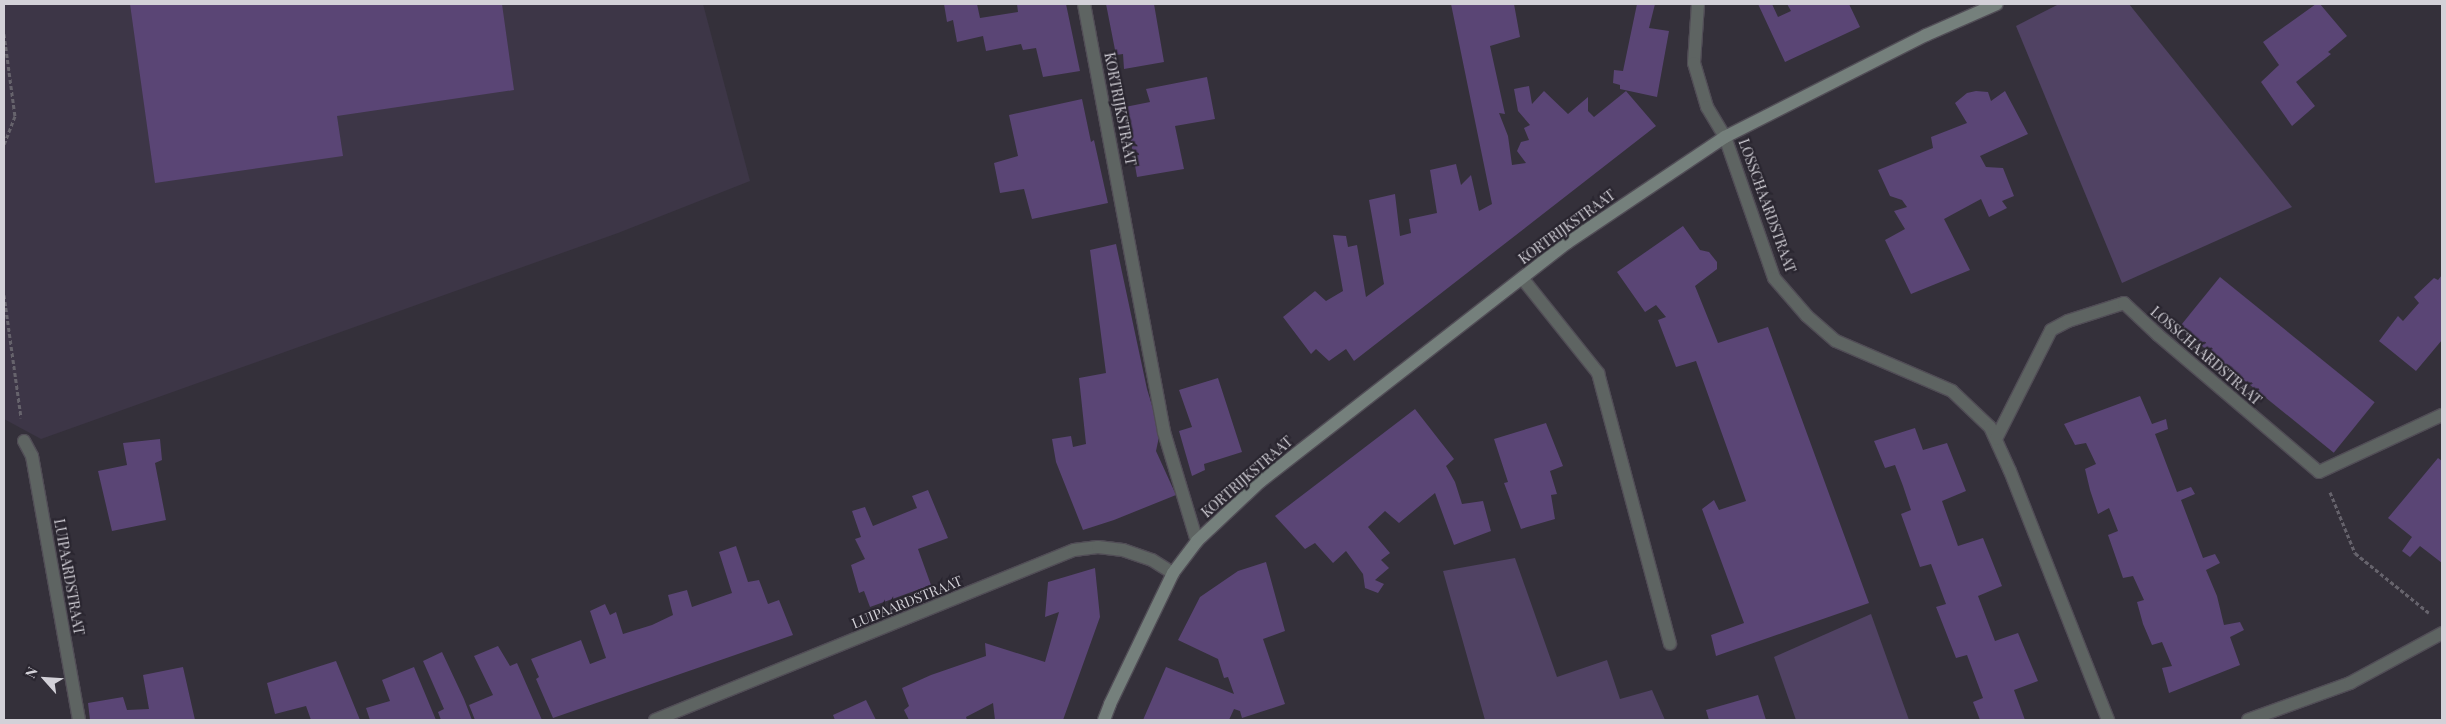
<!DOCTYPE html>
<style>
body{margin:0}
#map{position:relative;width:2446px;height:724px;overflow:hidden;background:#34303a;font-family:"Playfair Display",serif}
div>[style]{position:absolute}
.built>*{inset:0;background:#3d3647}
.green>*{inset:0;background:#504263}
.building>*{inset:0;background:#5a4575;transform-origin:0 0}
.path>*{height:3px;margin-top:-1.5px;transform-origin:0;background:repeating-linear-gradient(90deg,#66636c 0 4px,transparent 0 6.5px)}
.roads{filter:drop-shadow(1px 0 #514d56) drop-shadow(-1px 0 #514d56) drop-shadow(0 1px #514d56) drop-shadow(0 -1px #514d56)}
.lane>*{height:12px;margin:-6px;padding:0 6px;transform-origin:6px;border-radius:6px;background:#5e6462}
.street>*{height:12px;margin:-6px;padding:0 6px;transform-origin:6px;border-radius:6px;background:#5e6462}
.secondary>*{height:12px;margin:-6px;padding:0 6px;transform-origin:6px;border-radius:6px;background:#75807c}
span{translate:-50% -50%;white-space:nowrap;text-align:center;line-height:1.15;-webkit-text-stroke:4.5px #2a2630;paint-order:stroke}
.street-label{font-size:14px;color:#d3d1d8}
.frame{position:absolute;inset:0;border:5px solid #d3d1d8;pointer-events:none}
.north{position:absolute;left:20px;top:654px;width:50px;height:50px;-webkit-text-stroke:4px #2a2630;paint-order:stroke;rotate:296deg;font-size:14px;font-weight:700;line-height:20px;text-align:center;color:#d3d1d8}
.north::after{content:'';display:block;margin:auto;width:18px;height:22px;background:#d3d1d8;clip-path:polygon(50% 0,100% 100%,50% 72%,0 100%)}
</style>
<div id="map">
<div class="built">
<div style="clip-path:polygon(4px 4px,703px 4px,750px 181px,618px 233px,41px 439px,4px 419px)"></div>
</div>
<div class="green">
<div style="clip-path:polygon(2059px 4px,2129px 4px,2292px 207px,2122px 283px,2016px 26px)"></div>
<div style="clip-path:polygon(1515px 558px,1557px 677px,1607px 660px,1620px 699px,1652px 690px,1665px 720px,1485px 720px,1443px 571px)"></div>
<div style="clip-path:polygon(1871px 614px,1909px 720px,1796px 720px,1774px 657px)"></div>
</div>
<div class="building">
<div style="clip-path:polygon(130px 4px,502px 4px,514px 90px,337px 116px,343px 156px,155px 183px)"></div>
<div style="clip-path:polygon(944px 4px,977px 4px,980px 18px,1018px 12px,1017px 4px,1066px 4px,1080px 71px,1043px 77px,1036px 48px,1023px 50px,1021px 44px,986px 51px,983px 36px,957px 42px,953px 20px,947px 22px)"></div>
<div style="clip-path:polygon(1106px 4px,1154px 4px,1164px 62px,1124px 69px,1123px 54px,1116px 55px)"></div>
<div style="clip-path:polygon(1451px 4px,1514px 4px,1520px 37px,1490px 46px,1505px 114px,1499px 113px,1508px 136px,1512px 165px,1526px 163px,1517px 151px,1521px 142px,1529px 140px,1524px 128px,1530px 125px,1518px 111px,1514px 89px,1529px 86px,1532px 104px,1544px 91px,1568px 114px,1588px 97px,1588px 111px,1594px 117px,1626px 91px,1656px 126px,1354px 361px,1346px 349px,1329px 361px,1316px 349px,1311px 354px,1283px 317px,1315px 291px,1326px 301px,1343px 291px,1333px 235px,1346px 236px,1348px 247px,1357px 245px,1366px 297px,1384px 284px,1369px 200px,1395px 194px,1400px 236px,1411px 233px,1409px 219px,1437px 213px,1430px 170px,1456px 164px,1461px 185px,1471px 175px,1479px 211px,1492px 204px)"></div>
<div style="clip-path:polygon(1637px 4px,1655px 4px,1649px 28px,1669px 31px,1657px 97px,1620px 89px,1620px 85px,1613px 83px,1614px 70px,1623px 71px)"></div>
<div style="clip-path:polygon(1758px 4px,1772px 4px,1778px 17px,1791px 11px,1787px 4px,1849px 4px,1860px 27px,1785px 62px)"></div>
<div style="clip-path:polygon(2316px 4px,2320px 4px,2347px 36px,2328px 52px,2331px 54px,2296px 82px,2315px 106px,2292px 126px,2261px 82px,2279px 65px,2263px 42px)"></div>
<div style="clip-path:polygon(1207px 77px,1215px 119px,1175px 126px,1184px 169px,1137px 177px,1125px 107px,1150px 102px,1146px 89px)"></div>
<div style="clip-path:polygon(1976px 91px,1988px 92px,1991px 101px,2005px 91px,2028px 134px,1980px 156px,1986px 167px,2003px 168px,2014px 196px,2002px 201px,2007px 208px,1989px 217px,1981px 199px,1944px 219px,1970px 270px,1911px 294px,1885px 240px,1905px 229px,1894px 211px,1907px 207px,1902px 200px,1890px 196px,1878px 170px,1933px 148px,1931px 137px,1967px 123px,1955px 103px,1967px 93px)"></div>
<div style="clip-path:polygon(1082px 99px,1091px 142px,1094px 140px,1108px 203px,1032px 219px,1024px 189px,1000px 193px,994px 163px,1018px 156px,1009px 115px)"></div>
<div style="clip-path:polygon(1683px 226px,1700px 250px,1709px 252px,1717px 262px,1717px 269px,1695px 286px,1718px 343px,1768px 327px,1869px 603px,1716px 656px,1711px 635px,1744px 623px,1702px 509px,1714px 500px,1719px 510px,1746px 501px,1696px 361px,1676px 367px,1658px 320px,1666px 317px,1656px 305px,1645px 312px,1617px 272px)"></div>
<div style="clip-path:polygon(1116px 244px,1147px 389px,1160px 432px,1156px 451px,1176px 495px,1114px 520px,1083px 530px,1056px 462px,1052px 439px,1071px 436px,1073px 447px,1086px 444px,1079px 378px,1106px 373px,1090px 250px)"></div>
<div style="clip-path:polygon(2442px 275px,2442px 340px,2416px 371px,2379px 341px,2398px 316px,2403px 321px,2419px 303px,2414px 297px,2434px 278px,2438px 280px)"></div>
<div style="left:2220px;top:277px;width:199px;height:65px;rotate:39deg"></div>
<div style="clip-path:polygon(1218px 378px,1242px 452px,1204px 464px,1205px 470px,1192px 476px,1179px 431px,1192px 427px,1179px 390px)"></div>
<div style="clip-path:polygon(2140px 396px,2152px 424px,2166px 419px,2168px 429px,2155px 434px,2177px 492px,2191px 487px,2195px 494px,2181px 500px,2203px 558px,2215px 554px,2220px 563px,2206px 570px,2217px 596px,2224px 625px,2240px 622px,2244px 630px,2230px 637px,2240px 665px,2169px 693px,2162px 668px,2172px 666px,2162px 642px,2152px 645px,2143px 624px,2137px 602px,2144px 600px,2133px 576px,2123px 578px,2108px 535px,2118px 531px,2109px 508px,2098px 514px,2090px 490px,2085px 469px,2096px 464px,2086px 443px,2075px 445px,2064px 424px)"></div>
<div style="clip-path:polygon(1415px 409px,1454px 459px,1446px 466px,1455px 482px,1462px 504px,1483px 501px,1491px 531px,1454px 545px,1435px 493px,1399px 523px,1385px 511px,1368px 527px,1390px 553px,1381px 560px,1389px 568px,1375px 580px,1384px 584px,1378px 593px,1365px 588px,1363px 574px,1346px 551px,1333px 563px,1315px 543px,1305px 549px,1275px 516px)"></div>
<div style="clip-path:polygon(1546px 423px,1563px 466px,1550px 471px,1557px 494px,1551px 495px,1555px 519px,1521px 529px,1504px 483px,1508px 482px,1494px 439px)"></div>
<div style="clip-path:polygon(1915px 428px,1923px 450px,1947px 443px,1966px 491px,1942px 501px,1958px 546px,1983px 538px,2002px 586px,1978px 596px,1995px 641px,2018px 633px,2038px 681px,2014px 690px,2025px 720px,1980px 720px,1973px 702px,1983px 698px,1967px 655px,1956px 658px,1936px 607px,1946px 604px,1931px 564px,1920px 567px,1901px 514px,1911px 510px,1903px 486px,1895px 465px,1885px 468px,1874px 441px)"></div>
<div style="clip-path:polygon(160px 439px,162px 460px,155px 463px,166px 520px,112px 531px,98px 471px,127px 465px,123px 443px)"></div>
<div style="clip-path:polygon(2438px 458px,2442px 461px,2442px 563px,2420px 546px,2410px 557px,2402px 551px,2412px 537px,2388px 518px)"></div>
<div style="clip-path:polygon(928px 490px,948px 538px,918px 549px,931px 585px,870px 607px,864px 591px,859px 593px,851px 565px,865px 559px,855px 539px,861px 537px,852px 511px,865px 507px,873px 526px,917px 508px,912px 496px)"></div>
<div style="clip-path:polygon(736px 546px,748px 582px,759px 580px,768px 604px,779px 600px,793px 635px,553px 718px,536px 679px,539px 677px,531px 659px,581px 640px,590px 664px,606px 658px,590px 611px,605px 604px,610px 615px,616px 612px,623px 634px,652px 625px,673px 615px,668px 595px,687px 590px,692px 607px,732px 593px,719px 552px)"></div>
<div style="clip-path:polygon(1266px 562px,1285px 631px,1263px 639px,1285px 704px,1242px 718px,1240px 711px,1234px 709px,1229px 720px,1143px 720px,1166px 667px,1234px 694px,1228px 677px,1224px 678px,1218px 659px,1178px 640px,1200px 597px,1238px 571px)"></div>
<div style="clip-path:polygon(1095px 568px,1100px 617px,1063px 720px,995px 720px,993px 703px,966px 717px,967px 720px,909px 720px,904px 710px,909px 706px,902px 688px,931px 675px,986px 656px,985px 643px,1045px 662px,1059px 612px,1045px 617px,1048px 582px)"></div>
<div style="clip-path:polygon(498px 646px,510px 666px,517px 663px,542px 720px,475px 720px,469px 705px,493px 695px,474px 656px)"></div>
<div style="clip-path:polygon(442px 652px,464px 699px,472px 720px,441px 720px,438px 712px,444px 709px,423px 661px)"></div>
<div style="clip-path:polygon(336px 661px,360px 720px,311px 720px,306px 706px,275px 714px,267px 683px)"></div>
<div style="clip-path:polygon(183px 667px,195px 720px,90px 720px,88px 703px,123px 697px,127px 710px,149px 709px,143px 675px)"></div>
<div style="clip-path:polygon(414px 667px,436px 720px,370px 720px,366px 708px,390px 701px,382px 680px)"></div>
<div style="clip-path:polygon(1758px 695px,1766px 720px,1709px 720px,1706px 710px)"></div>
<div style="clip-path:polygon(866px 700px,876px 720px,835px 720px,833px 715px)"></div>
</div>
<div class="path">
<div style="left:4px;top:34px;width:83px;rotate:82.4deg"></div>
<div style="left:15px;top:116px;width:30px;rotate:111deg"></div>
<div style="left:4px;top:295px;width:124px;rotate:82.1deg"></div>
<div style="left:2330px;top:492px;width:66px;rotate:67.7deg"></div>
<div style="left:2355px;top:553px;width:95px;rotate:39deg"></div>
</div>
<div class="roads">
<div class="lane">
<div style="left:1522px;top:278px;width:122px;rotate:51.3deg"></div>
<div style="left:1598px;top:373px;width:280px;rotate:75.1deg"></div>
</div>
<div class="street">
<div style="left:1084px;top:4px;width:435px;rotate:79.4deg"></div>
<div style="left:1164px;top:432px;width:114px;rotate:73.2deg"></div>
<div style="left:1698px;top:4px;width:59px;rotate:93.9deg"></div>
<div style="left:1694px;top:63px;width:46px;rotate:73.5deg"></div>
<div style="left:1707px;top:107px;width:35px;rotate:59deg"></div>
<div style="left:1725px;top:137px;width:149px;rotate:70.8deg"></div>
<div style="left:1774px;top:278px;width:50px;rotate:49deg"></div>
<div style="left:1807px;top:316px;width:38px;rotate:41deg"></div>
<div style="left:1836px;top:341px;width:126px;rotate:23.3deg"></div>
<div style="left:1952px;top:391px;width:52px;rotate:43.5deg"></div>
<div style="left:1990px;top:427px;width:48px;rotate:65.6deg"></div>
<div style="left:2010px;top:471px;width:268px;rotate:68.5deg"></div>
<div style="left:1996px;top:439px;width:122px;rotate:-63.2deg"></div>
<div style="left:2051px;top:330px;width:19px;rotate:-28deg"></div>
<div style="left:2068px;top:321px;width:59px;rotate:-17.8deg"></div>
<div style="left:2124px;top:303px;width:47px;rotate:43.3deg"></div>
<div style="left:2158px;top:335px;width:211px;rotate:40.4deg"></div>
<div style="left:2319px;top:472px;width:136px;rotate:-24.9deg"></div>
<div style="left:24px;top:441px;width:17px;rotate:62deg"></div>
<div style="left:32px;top:456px;width:268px;rotate:79.9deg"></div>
<div style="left:655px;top:720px;width:452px;rotate:-22.1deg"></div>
<div style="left:1074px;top:550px;width:24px;rotate:-7deg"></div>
<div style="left:1098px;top:547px;width:25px;rotate:7deg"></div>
<div style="left:1123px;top:550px;width:31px;rotate:19deg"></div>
<div style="left:1152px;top:560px;width:25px;rotate:32deg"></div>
<div style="left:2248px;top:720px;width:109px;rotate:-19.9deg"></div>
<div style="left:2350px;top:683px;width:105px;rotate:-28.5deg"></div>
</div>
<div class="secondary">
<div style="left:1104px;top:720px;width:17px;rotate:-69deg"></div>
<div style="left:1110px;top:704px;width:145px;rotate:-64.3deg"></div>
<div style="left:1173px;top:573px;width:40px;rotate:-53deg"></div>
<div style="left:1197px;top:541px;width:88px;rotate:-43.2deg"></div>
<div style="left:1261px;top:481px;width:388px;rotate:-37.9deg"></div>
<div style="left:1567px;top:243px;width:190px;rotate:-33.9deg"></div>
<div style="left:1725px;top:137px;width:225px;rotate:-26.9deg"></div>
<div style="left:1926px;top:35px;width:77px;rotate:-23.6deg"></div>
</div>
</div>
<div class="street-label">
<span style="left:1120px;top:109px;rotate:79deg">KORTRIJKSTRAAT</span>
<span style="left:1767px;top:206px;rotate:70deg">LOSSCHAARDSTRAAT</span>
<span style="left:1567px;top:227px;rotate:-36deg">KORTRIJKSTRAAT</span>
<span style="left:2206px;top:356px;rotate:41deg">LOSSCHAARDSTRAAT</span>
<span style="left:1247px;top:477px;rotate:-41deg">KORTRIJKSTRAAT</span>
<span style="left:69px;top:577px;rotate:80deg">LUIPAARDSTRAAT</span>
<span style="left:907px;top:602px;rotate:-22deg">LUIPAARDSTRAAT</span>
</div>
<div class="frame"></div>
<div class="north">N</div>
</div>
